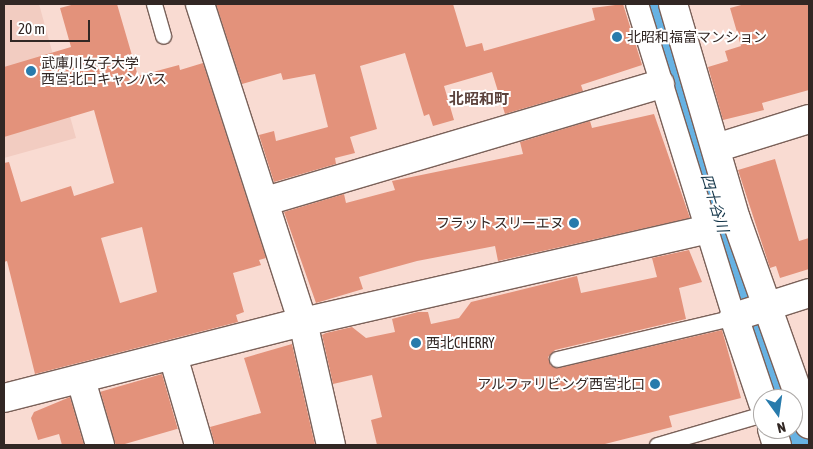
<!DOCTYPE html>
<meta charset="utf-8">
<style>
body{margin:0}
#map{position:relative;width:813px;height:449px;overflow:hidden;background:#f9dbd2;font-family:"Asap Condensed","Noto Sans JP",sans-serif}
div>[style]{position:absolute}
.built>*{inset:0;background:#f2ccc1}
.river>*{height:48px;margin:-24px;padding:0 24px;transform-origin:24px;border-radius:24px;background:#67b2e3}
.building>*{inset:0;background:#e3927b;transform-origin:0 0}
.roads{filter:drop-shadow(1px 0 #7a6159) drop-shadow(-1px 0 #7a6159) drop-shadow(0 1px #7a6159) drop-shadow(0 -1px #7a6159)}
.service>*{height:15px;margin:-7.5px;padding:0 7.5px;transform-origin:7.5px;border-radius:7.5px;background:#fff}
.pedestrian>*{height:22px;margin:-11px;padding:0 11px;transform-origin:11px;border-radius:11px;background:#fff}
.minor>*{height:28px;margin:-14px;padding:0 14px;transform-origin:14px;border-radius:14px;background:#fff}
.dots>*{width:14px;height:14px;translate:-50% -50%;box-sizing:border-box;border:2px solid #fff;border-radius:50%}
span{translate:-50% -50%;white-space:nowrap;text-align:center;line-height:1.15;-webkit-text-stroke:4px #fff;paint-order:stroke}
.poi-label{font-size:14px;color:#322724}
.left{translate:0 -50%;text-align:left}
.right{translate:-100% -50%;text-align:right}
.neighbourhood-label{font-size:15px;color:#5b423c;font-weight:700}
.water-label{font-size:15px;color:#123448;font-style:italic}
.frame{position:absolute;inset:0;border:5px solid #322724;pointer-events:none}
.north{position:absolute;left:753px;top:389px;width:50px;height:50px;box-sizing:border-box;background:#fff;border:1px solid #ada9a7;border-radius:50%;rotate:166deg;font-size:14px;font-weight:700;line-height:20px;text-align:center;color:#322724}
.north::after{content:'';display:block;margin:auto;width:18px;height:22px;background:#287bac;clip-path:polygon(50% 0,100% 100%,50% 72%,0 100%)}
.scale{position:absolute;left:10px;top:20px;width:80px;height:22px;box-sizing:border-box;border:2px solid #322724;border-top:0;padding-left:6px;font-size:15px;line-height:18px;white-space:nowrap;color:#322724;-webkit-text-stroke:4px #fff;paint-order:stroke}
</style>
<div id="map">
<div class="built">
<div style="clip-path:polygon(4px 4px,39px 4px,76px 138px,4px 158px)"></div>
</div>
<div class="river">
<div style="left:656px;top:4px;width:220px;rotate:73.6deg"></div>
<div style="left:718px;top:215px;width:194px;rotate:71.1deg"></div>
<div style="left:792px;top:429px;width:17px;rotate:73deg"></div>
</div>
<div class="building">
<div style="clip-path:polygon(evenodd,75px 4px,117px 4px,138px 76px,179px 65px,180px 70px,203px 63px,266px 258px,259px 260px,261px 265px,233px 273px,244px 312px,236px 315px,238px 322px,35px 374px,7px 261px,4px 262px,4px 163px,9px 162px,21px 202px,71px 186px,74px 196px,114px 183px,94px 110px,4px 137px,4px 67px,71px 47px,60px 8px,75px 4px,142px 227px,157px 292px,120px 303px,101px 238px,142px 227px)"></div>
<div style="clip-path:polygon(216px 4px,453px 4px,466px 47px,482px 43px,484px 51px,595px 20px,592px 8px,623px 4px,642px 65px,581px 85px,583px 91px,505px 114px,492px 72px,444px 86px,454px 120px,433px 126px,429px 114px,424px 116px,405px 53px,360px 66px,377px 129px,350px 137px,355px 153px,335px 158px,336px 164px,274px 182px,259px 135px,274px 131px,276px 141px,328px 127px,315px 74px,283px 80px,281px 73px,242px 84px)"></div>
<div style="clip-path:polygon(745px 4px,809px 4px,809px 90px,762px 103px,764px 110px,723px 120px,708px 67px,728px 61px,725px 51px,741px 46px,730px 8px)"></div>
<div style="clip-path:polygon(654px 114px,690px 218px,498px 261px,495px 246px,417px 261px,359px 277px,363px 289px,316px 303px,284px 212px,344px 194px,346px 203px,395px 190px,392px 181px,523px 154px,520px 142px,590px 121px,592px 128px)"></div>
<div style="clip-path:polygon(775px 159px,799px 241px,809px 238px,809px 269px,780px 278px,776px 266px,770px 268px,738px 170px)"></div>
<div style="clip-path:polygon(689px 250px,702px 282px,679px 288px,686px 319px,555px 350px,548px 357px,551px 366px,559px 368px,722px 330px,741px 398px,669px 416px,672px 427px,601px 445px,377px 445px,371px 420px,382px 417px,372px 375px,333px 384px,322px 335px,326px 333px,352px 327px,366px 338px,395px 332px,392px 319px,418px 312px,428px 312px,431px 324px,459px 318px,471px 302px,577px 276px,581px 293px,657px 277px,652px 258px)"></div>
<div style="clip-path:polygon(292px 344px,315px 445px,215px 445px,210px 427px,261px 413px,244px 358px)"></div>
<div style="left:162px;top:374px;width:57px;height:64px;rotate:74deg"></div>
<div style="clip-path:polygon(70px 397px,84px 445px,62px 445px,59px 434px,38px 440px,31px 418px,34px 412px)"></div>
</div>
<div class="roads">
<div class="service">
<div style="left:154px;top:4px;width:33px;rotate:74deg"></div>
<div style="left:557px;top:359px;width:182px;rotate:-13.3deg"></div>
<div style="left:657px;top:445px;width:110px;rotate:-16.3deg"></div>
</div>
<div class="pedestrian">
<div style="left:637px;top:4px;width:328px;rotate:72.8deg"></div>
</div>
<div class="minor">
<div style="left:200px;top:4px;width:334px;rotate:72.1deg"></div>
<div style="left:303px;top:322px;width:126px;rotate:77.2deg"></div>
<div style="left:673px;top:4px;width:224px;rotate:73.7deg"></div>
<div style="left:736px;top:219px;width:218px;rotate:70.4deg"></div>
<div style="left:716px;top:148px;width:97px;rotate:-17.3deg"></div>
<div style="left:266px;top:201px;width:411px;rotate:-16.5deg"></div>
<div style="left:173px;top:356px;width:93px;rotate:73.7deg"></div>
<div style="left:81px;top:380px;width:68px;rotate:73.7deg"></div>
<div style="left:4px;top:398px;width:309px;rotate:-14.3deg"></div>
<div style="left:303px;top:322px;width:413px;rotate:-12.9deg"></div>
<div style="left:763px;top:403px;width:91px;rotate:-108.6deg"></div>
<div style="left:734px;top:317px;width:79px;rotate:-17.7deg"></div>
<div style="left:772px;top:429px;width:17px;rotate:73deg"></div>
</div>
</div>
<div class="dots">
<div style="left:617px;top:37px;background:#287bac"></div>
<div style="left:31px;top:71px;background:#287bac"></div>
<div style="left:574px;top:223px;background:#287bac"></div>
<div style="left:416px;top:343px;background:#287bac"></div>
<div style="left:655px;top:384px;background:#287bac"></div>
</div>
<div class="poi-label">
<span class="left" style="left:627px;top:37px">北昭和福富マンション</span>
<span class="left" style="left:41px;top:71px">武庫川女子大学<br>西宮北口キャンパス</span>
<span class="right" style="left:564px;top:223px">フラット スリーエヌ</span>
<span class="left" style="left:426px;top:343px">西北CHERRY</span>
<span class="right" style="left:645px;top:384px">アルファリビング西宮北口</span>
</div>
<div class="neighbourhood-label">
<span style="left:479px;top:99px">北昭和町</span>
</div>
<div class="water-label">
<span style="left:715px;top:203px;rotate:73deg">四十谷川</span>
</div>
<div class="frame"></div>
<div class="north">N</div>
<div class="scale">20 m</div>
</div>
